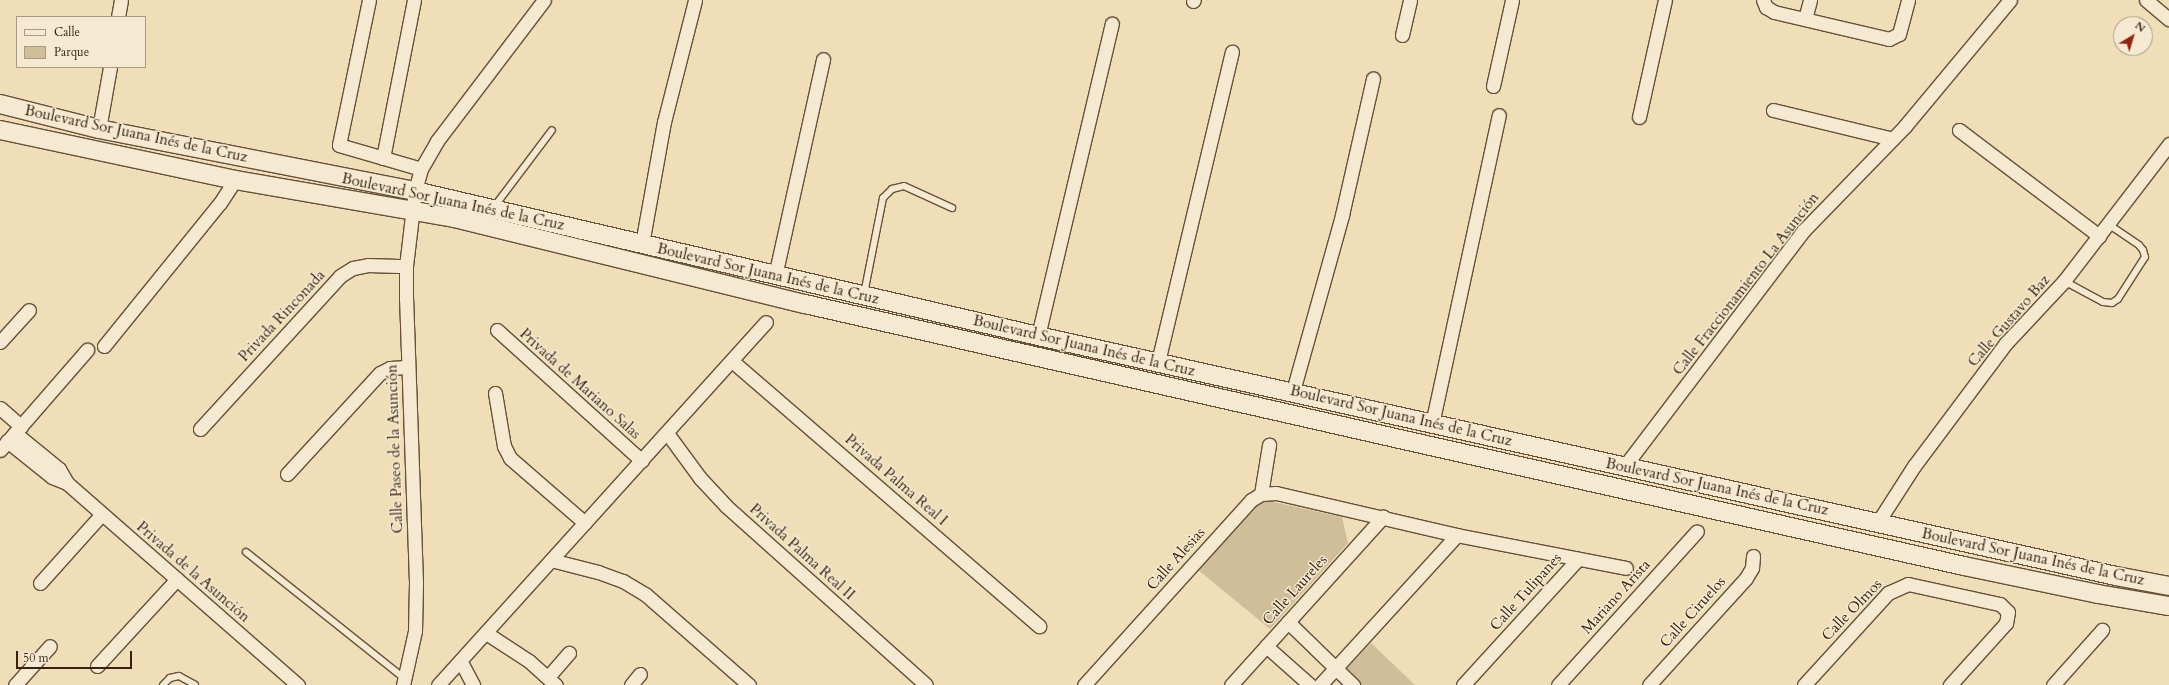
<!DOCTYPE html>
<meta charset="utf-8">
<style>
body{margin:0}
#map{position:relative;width:2169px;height:685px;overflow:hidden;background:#efdeb8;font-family:Cardo,serif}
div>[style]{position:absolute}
.green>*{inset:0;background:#d0be9b}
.roads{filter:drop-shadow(1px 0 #66503a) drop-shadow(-1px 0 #66503a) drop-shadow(0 1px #66503a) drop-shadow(0 -1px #66503a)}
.service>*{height:6px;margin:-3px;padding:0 3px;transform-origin:3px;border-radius:3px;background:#f5ead1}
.minor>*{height:13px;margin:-6.5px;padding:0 6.5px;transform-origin:6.5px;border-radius:6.5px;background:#f5ead1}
.secondary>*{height:18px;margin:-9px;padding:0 9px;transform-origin:9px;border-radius:9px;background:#f5ead1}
span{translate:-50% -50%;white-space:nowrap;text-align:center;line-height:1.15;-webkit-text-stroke:3px #f5ead1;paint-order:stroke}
.street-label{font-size:15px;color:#392010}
.legend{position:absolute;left:16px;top:16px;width:130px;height:52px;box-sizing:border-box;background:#f5ead1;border:1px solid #aa9984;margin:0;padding:5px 7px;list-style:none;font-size:12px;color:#392010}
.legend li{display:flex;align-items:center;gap:8px;height:20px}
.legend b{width:20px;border:1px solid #aa9984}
.north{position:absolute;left:2113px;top:16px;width:40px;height:40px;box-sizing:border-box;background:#f5ead1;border:1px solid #aa9984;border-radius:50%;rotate:38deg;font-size:11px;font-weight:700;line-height:16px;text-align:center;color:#392010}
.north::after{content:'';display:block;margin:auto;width:14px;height:18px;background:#8f2418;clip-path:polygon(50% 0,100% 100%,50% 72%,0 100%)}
.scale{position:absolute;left:16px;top:651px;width:116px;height:18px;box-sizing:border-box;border:2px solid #392010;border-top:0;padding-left:5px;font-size:12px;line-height:14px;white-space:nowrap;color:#392010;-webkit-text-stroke:3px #f5ead1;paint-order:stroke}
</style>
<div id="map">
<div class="green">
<div style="clip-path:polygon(1260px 499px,1342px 517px,1348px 543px,1270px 629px,1197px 569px)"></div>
<div style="clip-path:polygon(1371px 643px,1415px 685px,1357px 685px,1343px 672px)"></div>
</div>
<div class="roads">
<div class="service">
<div style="left:494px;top:207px;width:96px;rotate:-53deg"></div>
<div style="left:2064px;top:281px;width:44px;rotate:28.3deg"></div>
<div style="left:2103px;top:302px;width:9px;rotate:6deg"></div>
<div style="left:2112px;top:303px;width:7px;rotate:-34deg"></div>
<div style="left:2118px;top:299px;width:50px;rotate:-57.3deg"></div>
<div style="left:2145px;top:257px;width:7px;rotate:-106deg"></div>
<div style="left:2143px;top:250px;width:6px;rotate:-129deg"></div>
<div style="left:2139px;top:245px;width:37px;rotate:-146deg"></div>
<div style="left:864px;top:294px;width:98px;rotate:-78.8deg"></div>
<div style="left:883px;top:198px;width:13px;rotate:-45deg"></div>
<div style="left:892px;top:189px;width:12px;rotate:-14deg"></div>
<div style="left:904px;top:186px;width:53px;rotate:24.6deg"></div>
<div style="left:246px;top:552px;width:202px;rotate:38.6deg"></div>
<div style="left:163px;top:685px;width:10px;rotate:-45deg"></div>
<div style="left:170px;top:678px;width:9px;rotate:-13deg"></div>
<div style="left:179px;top:676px;width:18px;rotate:29deg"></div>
</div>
<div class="minor">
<div style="left:369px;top:0;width:148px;rotate:101.7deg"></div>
<div style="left:339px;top:145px;width:85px;rotate:16.3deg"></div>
<div style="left:1763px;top:0;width:8px;rotate:67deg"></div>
<div style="left:1766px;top:7px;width:9px;rotate:32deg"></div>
<div style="left:1774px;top:12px;width:118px;rotate:13.2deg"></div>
<div style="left:1889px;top:39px;width:11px;rotate:-27deg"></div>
<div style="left:1899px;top:34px;width:35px;rotate:-75deg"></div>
<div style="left:2146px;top:0;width:30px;rotate:40deg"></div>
<div style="left:1193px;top:1px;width:1px;rotate:-45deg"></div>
<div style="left:118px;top:17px;width:17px;rotate:-80deg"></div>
<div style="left:1805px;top:19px;width:20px;rotate:-75deg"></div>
<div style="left:1402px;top:35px;width:36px;rotate:-77deg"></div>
<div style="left:1493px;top:86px;width:88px;rotate:-77.5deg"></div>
<div style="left:1773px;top:110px;width:123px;rotate:13.6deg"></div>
<div style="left:1639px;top:117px;width:120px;rotate:-77.5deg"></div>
<div style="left:99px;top:129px;width:63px;rotate:-79.9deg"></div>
<div style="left:1959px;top:130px;width:176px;rotate:37.1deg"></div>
<div style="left:383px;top:158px;width:161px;rotate:-78.9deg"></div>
<div style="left:642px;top:244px;width:124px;rotate:-79.8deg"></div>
<div style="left:664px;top:122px;width:126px;rotate:-75.7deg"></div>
<div style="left:775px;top:276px;width:222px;rotate:-77.5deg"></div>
<div style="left:497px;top:330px;width:195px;rotate:42.1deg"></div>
<div style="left:1038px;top:336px;width:321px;rotate:-76.7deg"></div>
<div style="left:0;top:342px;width:43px;rotate:-47.8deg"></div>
<div style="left:104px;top:346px;width:184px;rotate:-51deg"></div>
<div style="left:220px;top:203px;width:27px;rotate:-57deg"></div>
<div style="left:732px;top:361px;width:406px;rotate:40.8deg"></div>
<div style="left:1158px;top:362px;width:319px;rotate:-76.6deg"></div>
<div style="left:1293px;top:391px;width:183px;rotate:-74.4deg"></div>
<div style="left:1342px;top:215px;width:140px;rotate:-77.2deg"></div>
<div style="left:495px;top:393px;width:54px;rotate:80.4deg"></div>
<div style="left:504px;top:446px;width:13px;rotate:63deg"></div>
<div style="left:510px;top:458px;width:99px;rotate:40.9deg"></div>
<div style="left:0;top:408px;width:28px;rotate:41deg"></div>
<div style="left:1432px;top:424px;width:316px;rotate:-77.8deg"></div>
<div style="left:200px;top:429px;width:207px;rotate:-47.5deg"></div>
<div style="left:340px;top:276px;width:15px;rotate:-32deg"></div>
<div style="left:353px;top:268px;width:15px;rotate:-11deg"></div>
<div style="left:368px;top:265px;width:38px;rotate:2deg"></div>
<div style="left:15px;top:433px;width:57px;rotate:39.3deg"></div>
<div style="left:59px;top:469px;width:16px;rotate:60deg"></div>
<div style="left:667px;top:433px;width:56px;rotate:53.7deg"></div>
<div style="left:700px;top:478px;width:38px;rotate:47deg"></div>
<div style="left:726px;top:506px;width:268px;rotate:41.8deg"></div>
<div style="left:7px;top:441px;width:58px;rotate:38.7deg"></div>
<div style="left:52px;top:477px;width:16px;rotate:22deg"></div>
<div style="left:67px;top:483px;width:307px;rotate:41.2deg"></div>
<div style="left:0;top:450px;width:133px;rotate:-49deg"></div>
<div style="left:1624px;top:467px;width:296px;rotate:-52.8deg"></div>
<div style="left:1803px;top:231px;width:146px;rotate:-45.8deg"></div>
<div style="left:1905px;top:126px;width:164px;rotate:-50.2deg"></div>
<div style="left:287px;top:474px;width:137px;rotate:-47.4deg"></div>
<div style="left:380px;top:373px;width:11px;rotate:-27deg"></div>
<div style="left:390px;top:368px;width:17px;rotate:-3deg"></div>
<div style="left:1261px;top:494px;width:15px;rotate:-4deg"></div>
<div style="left:1276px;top:493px;width:186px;rotate:13.1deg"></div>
<div style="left:1457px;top:535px;width:172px;rotate:11deg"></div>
<div style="left:1878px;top:522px;width:67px;rotate:-57.3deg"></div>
<div style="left:1914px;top:466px;width:154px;rotate:-53.2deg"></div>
<div style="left:2006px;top:343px;width:85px;rotate:-46.9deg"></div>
<div style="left:2064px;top:281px;width:173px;rotate:-52.5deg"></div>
<div style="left:551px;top:560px;width:49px;rotate:14.3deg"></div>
<div style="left:598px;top:572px;width:27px;rotate:20deg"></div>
<div style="left:623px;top:581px;width:26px;rotate:31deg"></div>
<div style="left:645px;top:594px;width:138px;rotate:41.2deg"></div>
<div style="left:40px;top:583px;width:93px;rotate:-48.1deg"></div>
<div style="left:1288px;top:622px;width:91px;rotate:44.1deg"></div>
<div style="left:486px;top:633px;width:51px;rotate:33.1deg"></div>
<div style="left:529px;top:661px;width:36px;rotate:42deg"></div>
<div style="left:1266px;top:646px;width:59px;rotate:41.6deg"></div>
<div style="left:461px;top:662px;width:26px;rotate:62deg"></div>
<div style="left:97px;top:666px;width:118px;rotate:-47.4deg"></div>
<div style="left:548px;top:677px;width:32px;rotate:-49deg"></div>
<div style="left:15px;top:685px;width:52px;rotate:-48.1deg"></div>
<div style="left:403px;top:685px;width:55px;rotate:-77.5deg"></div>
<div style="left:415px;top:631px;width:49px;rotate:-88.8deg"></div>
<div style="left:416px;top:582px;width:283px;rotate:-92deg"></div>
<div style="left:406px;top:299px;width:33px;rotate:-90deg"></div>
<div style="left:406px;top:266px;width:76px;rotate:-83.2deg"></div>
<div style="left:415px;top:191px;width:23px;rotate:-75deg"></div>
<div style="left:421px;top:169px;width:32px;rotate:-60deg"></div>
<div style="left:437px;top:141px;width:177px;rotate:-52.8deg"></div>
<div style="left:438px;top:685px;width:489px;rotate:-47.9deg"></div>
<div style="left:631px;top:685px;width:14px;rotate:-51deg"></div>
<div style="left:1084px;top:685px;width:249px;rotate:-47.9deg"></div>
<div style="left:1251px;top:500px;width:12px;rotate:-31deg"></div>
<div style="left:1261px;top:494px;width:50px;rotate:-80.7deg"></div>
<div style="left:1231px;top:685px;width:227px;rotate:-47.9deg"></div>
<div style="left:1320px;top:685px;width:203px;rotate:-47.6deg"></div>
<div style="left:1463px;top:685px;width:171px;rotate:-47.6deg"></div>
<div style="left:1558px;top:685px;width:207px;rotate:-47.9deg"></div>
<div style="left:1649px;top:685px;width:144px;rotate:-47.8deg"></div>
<div style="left:1746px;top:578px;width:12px;rotate:-59deg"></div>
<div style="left:1752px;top:568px;width:12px;rotate:-85deg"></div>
<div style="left:1804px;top:685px;width:125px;rotate:-47.6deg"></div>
<div style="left:1888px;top:593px;width:22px;rotate:-24deg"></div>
<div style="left:1908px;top:584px;width:94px;rotate:12.3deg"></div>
<div style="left:2000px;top:604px;width:11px;rotate:45deg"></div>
<div style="left:2008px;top:612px;width:11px;rotate:100deg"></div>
<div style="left:2006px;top:623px;width:84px;rotate:132.1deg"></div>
<div style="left:2053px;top:685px;width:74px;rotate:-48.3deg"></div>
</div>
<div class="secondary">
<div style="left:0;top:104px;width:102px;rotate:14.2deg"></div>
<div style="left:99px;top:129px;width:322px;rotate:11.1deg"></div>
<div style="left:415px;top:191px;width:640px;rotate:13.1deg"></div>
<div style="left:1038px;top:336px;width:1104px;rotate:12.55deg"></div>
<div style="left:2116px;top:576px;width:54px;rotate:10.7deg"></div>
<div style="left:0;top:130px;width:240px;rotate:12deg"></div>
<div style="left:235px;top:180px;width:222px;rotate:9.8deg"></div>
<div style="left:454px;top:218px;width:361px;rotate:13.8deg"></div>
<div style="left:805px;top:304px;width:614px;rotate:12.79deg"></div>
<div style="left:1404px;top:440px;width:574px;rotate:12.68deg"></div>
<div style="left:1964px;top:566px;width:137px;rotate:11.8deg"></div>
<div style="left:2098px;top:594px;width:72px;rotate:9.6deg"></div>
</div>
</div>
<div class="street-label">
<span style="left:136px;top:134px;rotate:12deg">Boulevard Sor Juana Inés de la Cruz</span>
<span style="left:453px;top:202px;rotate:12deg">Boulevard Sor Juana Inés de la Cruz</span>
<span style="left:768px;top:274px;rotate:13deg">Boulevard Sor Juana Inés de la Cruz</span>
<span style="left:1746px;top:284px;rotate:-52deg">Calle Fraccionamiento La Asunción</span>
<span style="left:282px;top:316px;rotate:-47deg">Privada Rinconada</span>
<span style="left:2009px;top:321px;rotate:-49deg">Calle Gustavo Baz</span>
<span style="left:1084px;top:346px;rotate:13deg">Boulevard Sor Juana Inés de la Cruz</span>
<span style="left:580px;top:384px;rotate:42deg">Privada de Mariano Salas</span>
<span style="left:1401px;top:416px;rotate:13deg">Boulevard Sor Juana Inés de la Cruz</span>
<span style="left:395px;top:449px;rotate:-92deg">Calle Paseo de la Asunción</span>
<span style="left:896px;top:480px;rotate:41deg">Privada Palma Real I</span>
<span style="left:1717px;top:487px;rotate:12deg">Boulevard Sor Juana Inés de la Cruz</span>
<span style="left:802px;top:552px;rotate:42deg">Privada Palma Real II</span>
<span style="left:2033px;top:557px;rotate:12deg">Boulevard Sor Juana Inés de la Cruz</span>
<span style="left:1176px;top:559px;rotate:-48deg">Calle Alesias</span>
<span style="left:193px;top:572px;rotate:41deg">Privada de la Asunción</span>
<span style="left:1295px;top:590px;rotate:-48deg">Calle Laureles</span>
<span style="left:1526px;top:592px;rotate:-48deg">Calle Tulipanes</span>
<span style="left:1616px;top:597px;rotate:-48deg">Mariano Arista</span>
<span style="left:1852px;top:610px;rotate:-46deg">Calle Olmos</span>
<span style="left:1693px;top:612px;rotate:-48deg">Calle Ciruelos</span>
</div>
<ul class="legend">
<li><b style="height:5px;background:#f5ead1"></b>Calle</li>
<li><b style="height:11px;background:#d0be9b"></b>Parque</li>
</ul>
<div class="north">N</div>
<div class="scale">50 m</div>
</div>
